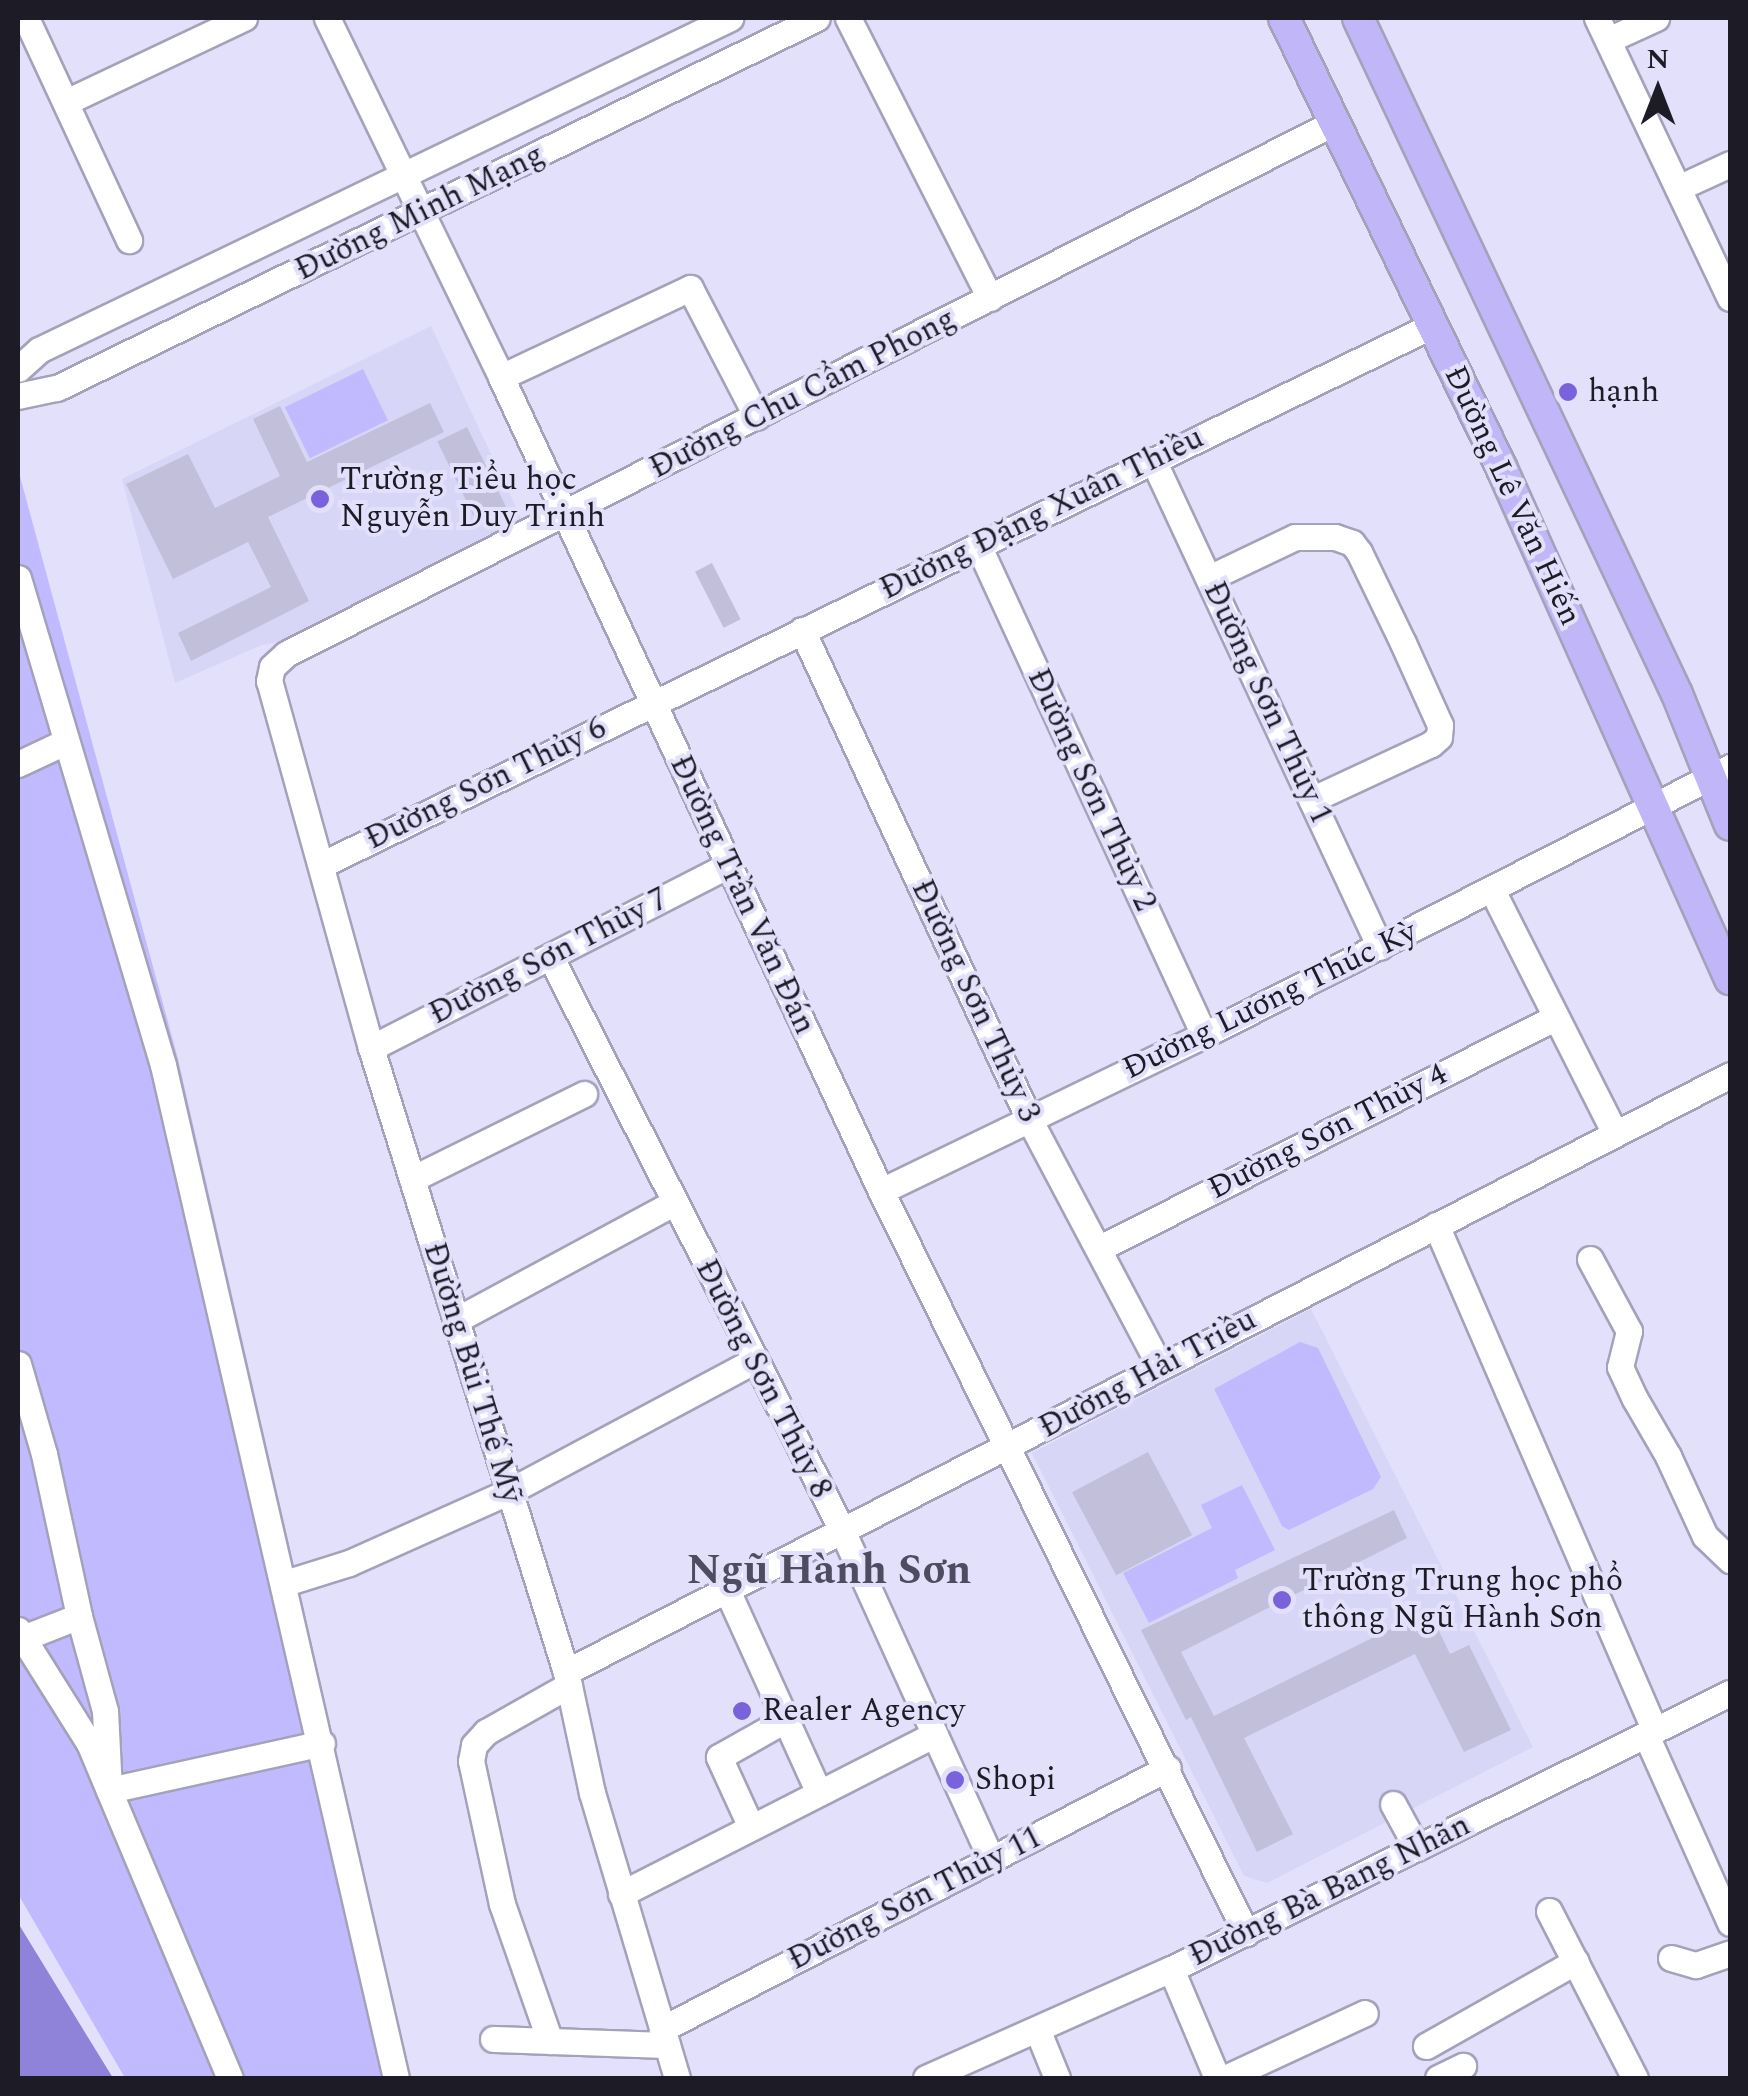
<!DOCTYPE html>
<meta charset="utf-8">
<style>
body{margin:0}
#map{position:relative;width:1748px;height:2096px;overflow:hidden;background:#e2e0fa;font-family:Spectral,serif}
div>[style]{position:absolute}
.built>*{inset:0;background:#d8d6f7}
.green>*{inset:0;background:#c1bafe;transform-origin:0 0}
.water>*{inset:0;background:#8e83d8}
.building>*{inset:0;background:#c1bfd9;transform-origin:0 0}
.roads{filter:drop-shadow(2px 0 #a3a2ba) drop-shadow(-2px 0 #a3a2ba) drop-shadow(0 2px #a3a2ba) drop-shadow(0 -2px #a3a2ba)}
.minor>*{height:25px;margin:-12.5px;padding:0 12.5px;transform-origin:12.5px;border-radius:12.5px;background:#fff}
.major>*{height:30px;margin:-15px;padding:0 15px;transform-origin:15px;border-radius:15px;background:#c1b7f8}
.dots>*{width:28px;height:28px;translate:-50% -50%;box-sizing:border-box;border:5px solid #e2e0fa;border-radius:50%}
span{translate:-50% -50%;white-space:nowrap;text-align:center;line-height:1.15;-webkit-text-stroke:8px #e2e0fa;paint-order:stroke}
.street-label{font-size:32px;color:#1d1c26}
.poi-label{font-size:32px;color:#1d1c26}
.left{translate:0 -50%;text-align:left}
.district-label{font-size:42px;color:#4d4c61;font-weight:700}
.frame{position:absolute;inset:0;border:20px solid #1d1c26;pointer-events:none}
.north{position:absolute;left:1608px;top:40px;width:100px;height:100px;-webkit-text-stroke:8px #e2e0fa;paint-order:stroke;rotate:0deg;font-size:28px;font-weight:700;line-height:40px;text-align:center;color:#1d1c26}
.north::after{content:'';display:block;margin:auto;width:35px;height:45px;background:#1d1c26;clip-path:polygon(50% 0,100% 100%,50% 72%,0 100%)}
</style>
<div id="map">
<div class="built">
<div style="clip-path:polygon(431px 326px,521px 518px,289px 640px,262px 645px,175px 683px,122px 479px)"></div>
<div style="clip-path:polygon(1311px 1309px,1533px 1747px,1267px 1883px,1244px 1876px,1032px 1453px)"></div>
</div>
<div class="green">
<div style="left:363px;top:369px;width:57px;height:87px;rotate:64deg"></div>
<div style="clip-path:polygon(18px 469px,178px 1059px,411px 2078px,125px 2078px,18px 1894px)"></div>
<div style="clip-path:polygon(1300px 1342px,1318px 1348px,1381px 1477px,1373px 1489px,1289px 1530px,1282px 1526px,1214px 1389px)"></div>
<div style="clip-path:polygon(1242px 1485px,1275px 1550px,1235px 1570px,1238px 1578px,1149px 1623px,1123px 1573px,1212px 1528px,1201px 1505px)"></div>
</div>
<div class="water">
<div style="clip-path:polygon(18px 1923px,89px 2039px,113px 2078px,18px 2078px)"></div>
</div>
<div class="building">
<div style="clip-path:polygon(430px 403px,444px 432px,268px 517px,309px 601px,191px 661px,178px 633px,271px 587px,248px 542px,173px 579px,126px 484px,188px 454px,215px 508px,280px 476px,253px 419px,280px 406px,307px 462px)"></div>
<div style="left:467px;top:427px;width:89px;height:33px;rotate:64deg"></div>
<div style="left:712px;top:563px;width:63px;height:19px;rotate:63deg"></div>
<div style="left:1148px;top:1452px;width:94px;height:86px;rotate:62deg"></div>
<div style="clip-path:polygon(1394px 1510px,1407px 1538px,1181px 1652px,1214px 1716px,1429px 1610px,1450px 1654px,1469px 1645px,1511px 1730px,1464px 1752px,1415px 1654px,1244px 1738px,1293px 1834px,1257px 1852px,1191px 1717px,1186px 1720px,1141px 1630px)"></div>
</div>
<div class="roads">
<div class="minor">
<div style="left:26px;top:18px;width:245px;rotate:65.1deg"></div>
<div style="left:327px;top:18px;width:399px;rotate:64.1deg"></div>
<div style="left:501px;top:377px;width:898px;rotate:64.98deg"></div>
<div style="left:881px;top:1191px;width:827px;rotate:63.81deg"></div>
<div style="left:848px;top:18px;width:314px;rotate:63.1deg"></div>
<div style="left:1597px;top:18px;width:310px;rotate:64.6deg"></div>
<div style="left:1608px;top:40px;width:53px;rotate:-24.6deg"></div>
<div style="left:66px;top:102px;width:197px;rotate:-25.3deg"></div>
<div style="left:1678px;top:188px;width:57px;rotate:-24.8deg"></div>
<div style="left:18px;top:369px;width:28px;rotate:-42deg"></div>
<div style="left:39px;top:350px;width:767px;rotate:-25.66deg"></div>
<div style="left:501px;top:377px;width:209px;rotate:-25.2deg"></div>
<div style="left:690px;top:288px;width:145px;rotate:62.6deg"></div>
<div style="left:18px;top:396px;width:40px;rotate:-12deg"></div>
<div style="left:57px;top:388px;width:845px;rotate:-25.96deg"></div>
<div style="left:1153px;top:460px;width:537px;rotate:65.01deg"></div>
<div style="left:978px;top:545px;width:540px;rotate:65.24deg"></div>
<div style="left:18px;top:578px;width:508px;rotate:73.42deg"></div>
<div style="left:163px;top:1065px;width:1039px;rotate:77.05deg"></div>
<div style="left:1209px;top:578px;width:95px;rotate:-25.5deg"></div>
<div style="left:1295px;top:537px;width:40px"></div>
<div style="left:1335px;top:537px;width:18px;rotate:19deg"></div>
<div style="left:1352px;top:543px;width:11px;rotate:52deg"></div>
<div style="left:1359px;top:552px;width:101px;rotate:64.2deg"></div>
<div style="left:1403px;top:643px;width:90px;rotate:65.7deg"></div>
<div style="left:1440px;top:725px;width:12px;rotate:95deg"></div>
<div style="left:1439px;top:737px;width:11px;rotate:139deg"></div>
<div style="left:1431px;top:744px;width:132px;rotate:155deg"></div>
<div style="left:802px;top:630px;width:539px;rotate:65.1deg"></div>
<div style="left:1029px;top:1119px;width:280px;rotate:62.1deg"></div>
<div style="left:18px;top:764px;width:52px;rotate:-25.1deg"></div>
<div style="left:321px;top:865px;width:1236px;rotate:-25.9deg"></div>
<div style="left:1492px;top:890px;width:273px;rotate:63.2deg"></div>
<div style="left:551px;top:958px;width:640px;rotate:63.03deg"></div>
<div style="left:841px;top:1528px;width:363px;rotate:65.6deg"></div>
<div style="left:371px;top:1048px;width:401px;rotate:-27.1deg"></div>
<div style="left:412px;top:1179px;width:192px;rotate:-26.3deg"></div>
<div style="left:881px;top:1191px;width:359px;rotate:-25.8deg"></div>
<div style="left:1204px;top:1035px;width:590px;rotate:-27deg"></div>
<div style="left:1436px;top:1225px;width:551px;rotate:66.6deg"></div>
<div style="left:1100px;top:1248px;width:511px;rotate:-26.87deg"></div>
<div style="left:1590px;top:1259px;width:82px;rotate:61.6deg"></div>
<div style="left:1629px;top:1331px;width:37px;rotate:104deg"></div>
<div style="left:1620px;top:1367px;width:35px;rotate:65deg"></div>
<div style="left:1635px;top:1399px;width:66px;rotate:59.9deg"></div>
<div style="left:1668px;top:1456px;width:88px;rotate:65.2deg"></div>
<div style="left:1705px;top:1536px;width:35px;rotate:44deg"></div>
<div style="left:456px;top:1320px;width:247px;rotate:-28.3deg"></div>
<div style="left:18px;top:1364px;width:94px;rotate:73.9deg"></div>
<div style="left:44px;top:1454px;width:166px;rotate:77.8deg"></div>
<div style="left:285px;top:1583px;width:67px;rotate:-17.4deg"></div>
<div style="left:349px;top:1563px;width:174px;rotate:-24.1deg"></div>
<div style="left:508px;top:1492px;width:278px;rotate:-28.1deg"></div>
<div style="left:726px;top:1588px;width:225px;rotate:65.6deg"></div>
<div style="left:18px;top:1630px;width:133px;rotate:57.9deg"></div>
<div style="left:89px;top:1743px;width:363px;rotate:67.2deg"></div>
<div style="left:23px;top:1638px;width:60px;rotate:-21.4deg"></div>
<div style="left:79px;top:1616px;width:98px;rotate:74.7deg"></div>
<div style="left:105px;top:1711px;width:79px;rotate:87.1deg"></div>
<div style="left:109px;top:1790px;width:218px;rotate:-12.4deg"></div>
<div style="left:566px;top:1672px;width:1308px;rotate:-27.15deg"></div>
<div style="left:1646px;top:1735px;width:206px;rotate:65.9deg"></div>
<div style="left:1393px;top:1804px;width:50px;rotate:61.4deg"></div>
<div style="left:751px;top:1827px;width:77px;rotate:-114.6deg"></div>
<div style="left:719px;top:1757px;width:73px;rotate:-29.4deg"></div>
<div style="left:621px;top:1894px;width:352px;rotate:-27deg"></div>
<div style="left:1549px;top:1911px;width:188px;rotate:62.8deg"></div>
<div style="left:1671px;top:1958px;width:26px;rotate:16deg"></div>
<div style="left:1696px;top:1965px;width:36px;rotate:-19deg"></div>
<div style="left:1171px;top:1969px;width:118px;rotate:67.1deg"></div>
<div style="left:662px;top:2029px;width:569px;rotate:-27.29deg"></div>
<div style="left:1037px;top:2029px;width:53px;rotate:67.8deg"></div>
<div style="left:493px;top:2039px;width:174px;rotate:2deg"></div>
<div style="left:550px;top:2041px;width:145px;rotate:-109.3deg"></div>
<div style="left:502px;top:1904px;width:146px;rotate:-102.2deg"></div>
<div style="left:471px;top:1761px;width:16px;rotate:-79deg"></div>
<div style="left:474px;top:1745px;width:18px;rotate:-47deg"></div>
<div style="left:486px;top:1732px;width:95px;rotate:-29.5deg"></div>
<div style="left:1426px;top:2046px;width:172px;rotate:-29.5deg"></div>
<div style="left:677px;top:2078px;width:297px;rotate:-106.6deg"></div>
<div style="left:592px;top:1793px;width:124px;rotate:-102.1deg"></div>
<div style="left:566px;top:1672px;width:654px;rotate:-107.35deg"></div>
<div style="left:371px;top:1048px;width:381px;rotate:-105.5deg"></div>
<div style="left:269px;top:681px;width:14px;rotate:-78deg"></div>
<div style="left:272px;top:667px;width:19px;rotate:-43deg"></div>
<div style="left:286px;top:654px;width:1176px;rotate:-26.89deg"></div>
<div style="left:926px;top:2078px;width:268px;rotate:-24deg"></div>
<div style="left:1171px;top:1969px;width:623px;rotate:-26.28deg"></div>
<div style="left:1225px;top:2078px;width:154px;rotate:-24.9deg"></div>
<div style="left:1438px;top:2078px;width:28px;rotate:-26deg"></div>
</div>
<div class="major">
<div style="left:1284px;top:18px;width:501px;rotate:64.2deg"></div>
<div style="left:1502px;top:469px;width:559px;rotate:65.91deg"></div>
<div style="left:1358px;top:18px;width:747px;rotate:64.74deg"></div>
<div style="left:1677px;top:694px;width:141px;rotate:68deg"></div>
</div>
</div>
<div class="dots">
<div style="left:1568px;top:392px;background:#7b62dd"></div>
<div style="left:320px;top:499px;background:#7b62dd"></div>
<div style="left:1282px;top:1600px;background:#7b62dd"></div>
<div style="left:742px;top:1711px;background:#7b62dd"></div>
<div style="left:955px;top:1780px;background:#7b62dd"></div>
</div>
<div class="street-label">
<span style="left:420px;top:213px;rotate:-26deg">Đường Minh Mạng</span>
<span style="left:803px;top:394px;rotate:-27deg">Đường Chu Cẩm Phong</span>
<span style="left:1512px;top:496px;rotate:65deg">Đường Lê Văn Hiến</span>
<span style="left:1042px;top:514px;rotate:-26deg">Đường Đặng Xuân Thiều</span>
<span style="left:1267px;top:703px;rotate:65deg">Đường Sơn Thủy 1</span>
<span style="left:486px;top:784px;rotate:-26deg">Đường Sơn Thủy 6</span>
<span style="left:1091px;top:790px;rotate:65deg">Đường Sơn Thủy 2</span>
<span style="left:742px;top:895px;rotate:65deg">Đường Trần Văn Đán</span>
<span style="left:549px;top:957px;rotate:-27deg">Đường Sơn Thủy 7</span>
<span style="left:975px;top:1001px;rotate:65deg">Đường Sơn Thủy 3</span>
<span style="left:1270px;top:1001px;rotate:-26deg">Đường Lương Thúc Kỳ</span>
<span style="left:1328px;top:1132px;rotate:-27deg">Đường Sơn Thủy 4</span>
<span style="left:472px;top:1373px;rotate:73deg">Đường Bùi Thế Mỹ</span>
<span style="left:1148px;top:1374px;rotate:-28deg">Đường Hải Triều</span>
<span style="left:763px;top:1379px;rotate:63deg">Đường Sơn Thủy 8</span>
<span style="left:1330px;top:1891px;rotate:-26deg">Đường Bà Bang Nhãn</span>
<span style="left:915px;top:1899px;rotate:-27deg">Đường Sơn Thủy 11</span>
</div>
<div class="poi-label">
<span class="left" style="left:1588px;top:392px">hạnh</span>
<span class="left" style="left:340px;top:499px">Trường Tiểu học<br>Nguyễn Duy Trinh</span>
<span class="left" style="left:1302px;top:1600px">Trường Trung học phổ<br>thông Ngũ Hành Sơn</span>
<span class="left" style="left:762px;top:1711px">Realer Agency</span>
<span class="left" style="left:975px;top:1780px">Shopi</span>
</div>
<div class="district-label">
<span style="left:829px;top:1571px">Ngũ Hành Sơn</span>
</div>
<div class="frame"></div>
<div class="north">N</div>
</div>
